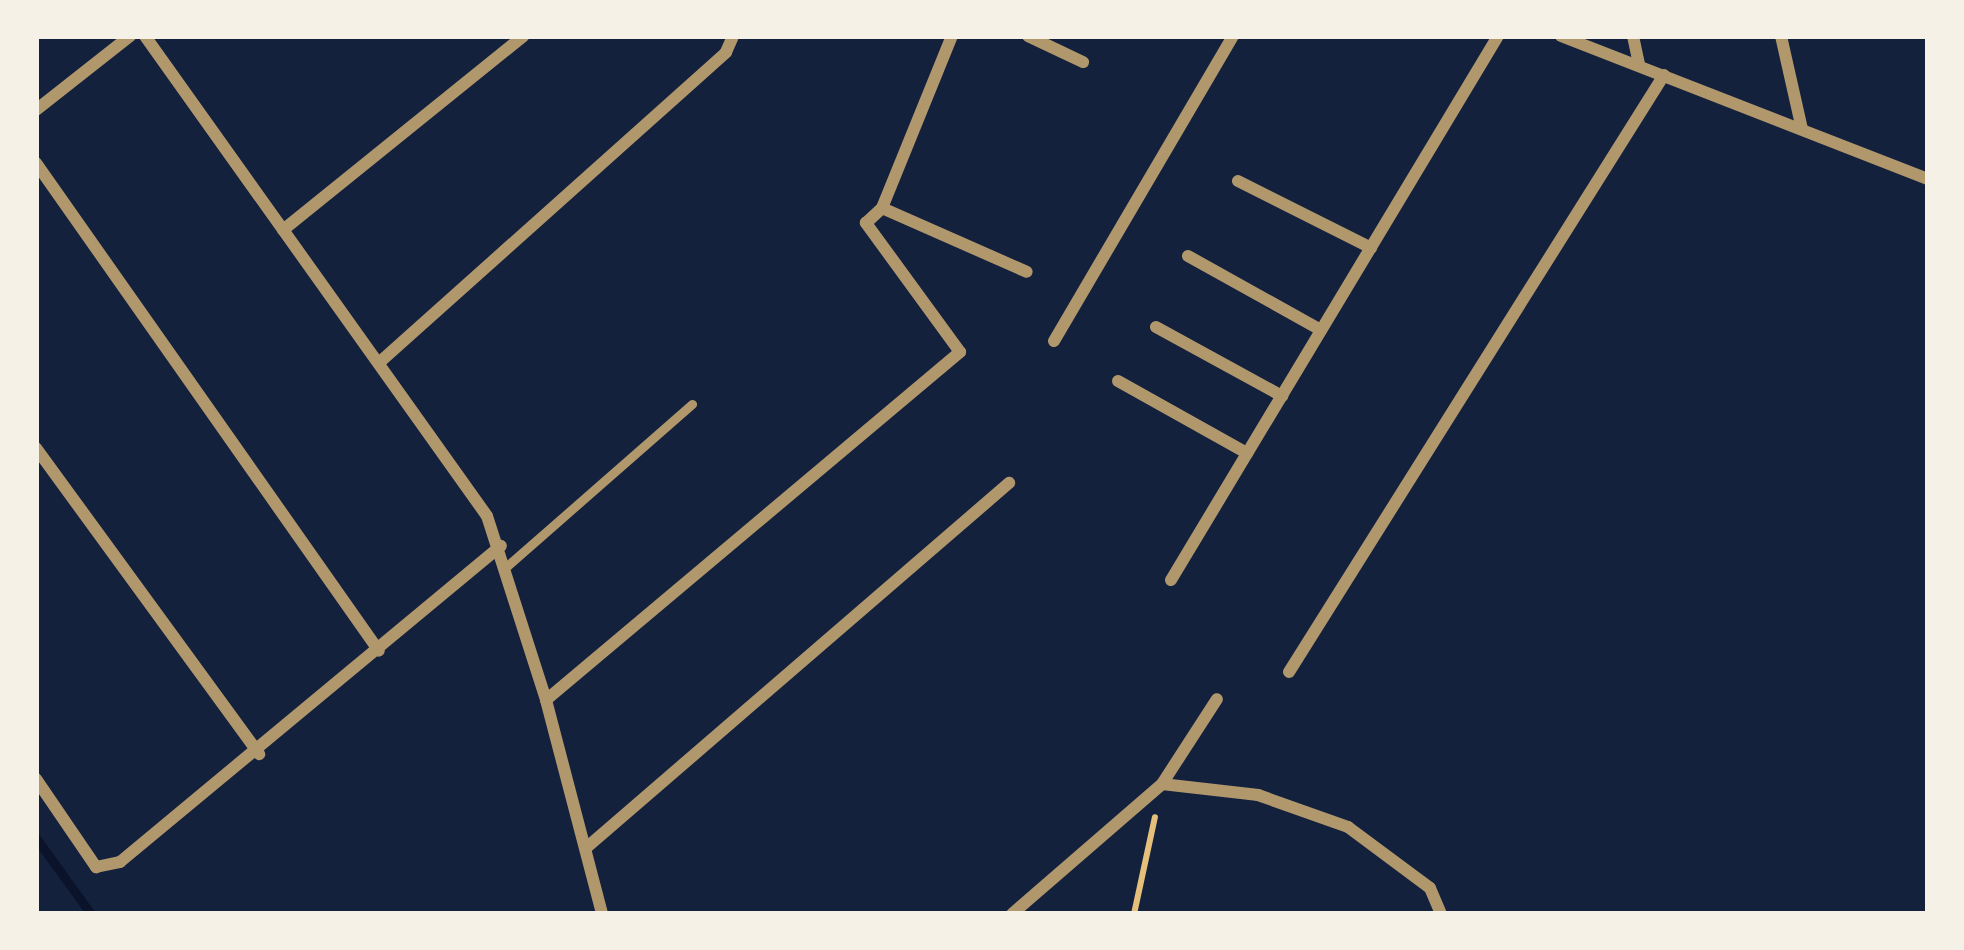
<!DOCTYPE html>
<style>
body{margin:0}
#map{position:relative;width:1964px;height:950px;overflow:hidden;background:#14213d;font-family:"Golos Text",sans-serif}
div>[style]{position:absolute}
.stream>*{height:9px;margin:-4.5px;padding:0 4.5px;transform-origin:4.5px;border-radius:4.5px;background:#0b132b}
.path>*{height:6px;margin:-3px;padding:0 3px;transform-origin:3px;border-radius:3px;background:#e5c07b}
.service>*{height:9px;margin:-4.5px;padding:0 4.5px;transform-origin:4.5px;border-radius:4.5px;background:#b1986c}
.minor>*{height:12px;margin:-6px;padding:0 6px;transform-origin:6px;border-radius:6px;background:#b1986c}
span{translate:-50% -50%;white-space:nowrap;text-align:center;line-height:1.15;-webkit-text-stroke:10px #f6f1e7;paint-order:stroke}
.frame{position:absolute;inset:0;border:39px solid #f6f1e7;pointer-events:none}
</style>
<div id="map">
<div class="stream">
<div style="left:36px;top:838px;width:94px;rotate:54.1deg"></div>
</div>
<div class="path">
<div style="left:1134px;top:914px;width:99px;rotate:-77.8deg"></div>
</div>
<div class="service">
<div style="left:507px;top:566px;width:246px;rotate:-41.2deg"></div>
</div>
<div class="minor">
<div style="left:145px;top:36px;width:589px;rotate:54.53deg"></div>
<div style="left:487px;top:516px;width:193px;rotate:72.2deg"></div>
<div style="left:546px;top:700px;width:221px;rotate:75.3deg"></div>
<div style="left:1028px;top:36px;width:61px;rotate:25.3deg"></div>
<div style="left:1561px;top:36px;width:394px;rotate:21.3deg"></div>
<div style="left:1633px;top:36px;width:30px;rotate:78deg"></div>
<div style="left:1781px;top:36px;width:95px;rotate:77.3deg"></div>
<div style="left:36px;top:110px;width:120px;rotate:-38.2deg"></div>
<div style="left:36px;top:163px;width:596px;rotate:54.9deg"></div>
<div style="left:1238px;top:181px;width:149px;rotate:26.7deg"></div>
<div style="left:882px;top:208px;width:158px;rotate:23.8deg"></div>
<div style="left:283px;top:230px;width:309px;rotate:-38.9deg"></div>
<div style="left:1188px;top:256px;width:152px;rotate:29.1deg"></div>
<div style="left:1156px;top:327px;width:144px;rotate:28.7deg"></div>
<div style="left:1054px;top:341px;width:354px;rotate:-59.6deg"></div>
<div style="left:381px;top:361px;width:463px;rotate:-41.8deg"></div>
<div style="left:726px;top:52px;width:17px;rotate:-66deg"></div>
<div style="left:1118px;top:381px;width:148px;rotate:29.2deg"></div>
<div style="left:36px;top:448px;width:379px;rotate:53.9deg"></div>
<div style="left:1171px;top:580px;width:635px;rotate:-58.99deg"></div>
<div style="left:1289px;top:672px;width:705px;rotate:-57.87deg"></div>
<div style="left:546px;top:700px;width:541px;rotate:-40.05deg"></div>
<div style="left:960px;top:352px;width:160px;rotate:-126.1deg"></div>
<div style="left:866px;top:223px;width:22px;rotate:-43deg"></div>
<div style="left:882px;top:208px;width:186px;rotate:-67.9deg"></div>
<div style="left:36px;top:779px;width:107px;rotate:55.7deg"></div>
<div style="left:96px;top:867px;width:25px;rotate:-12deg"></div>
<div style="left:120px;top:862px;width:495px;rotate:-39.7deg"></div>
<div style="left:1162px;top:784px;width:97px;rotate:6.5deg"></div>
<div style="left:1258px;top:795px;width:96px;rotate:19.6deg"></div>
<div style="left:1348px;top:827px;width:102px;rotate:36.6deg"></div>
<div style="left:1430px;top:888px;width:28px;rotate:67deg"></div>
<div style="left:586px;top:848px;width:559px;rotate:-40.79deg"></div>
<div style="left:1012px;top:914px;width:198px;rotate:-40.9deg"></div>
<div style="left:1162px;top:784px;width:101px;rotate:-57.1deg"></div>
</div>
<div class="frame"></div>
</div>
